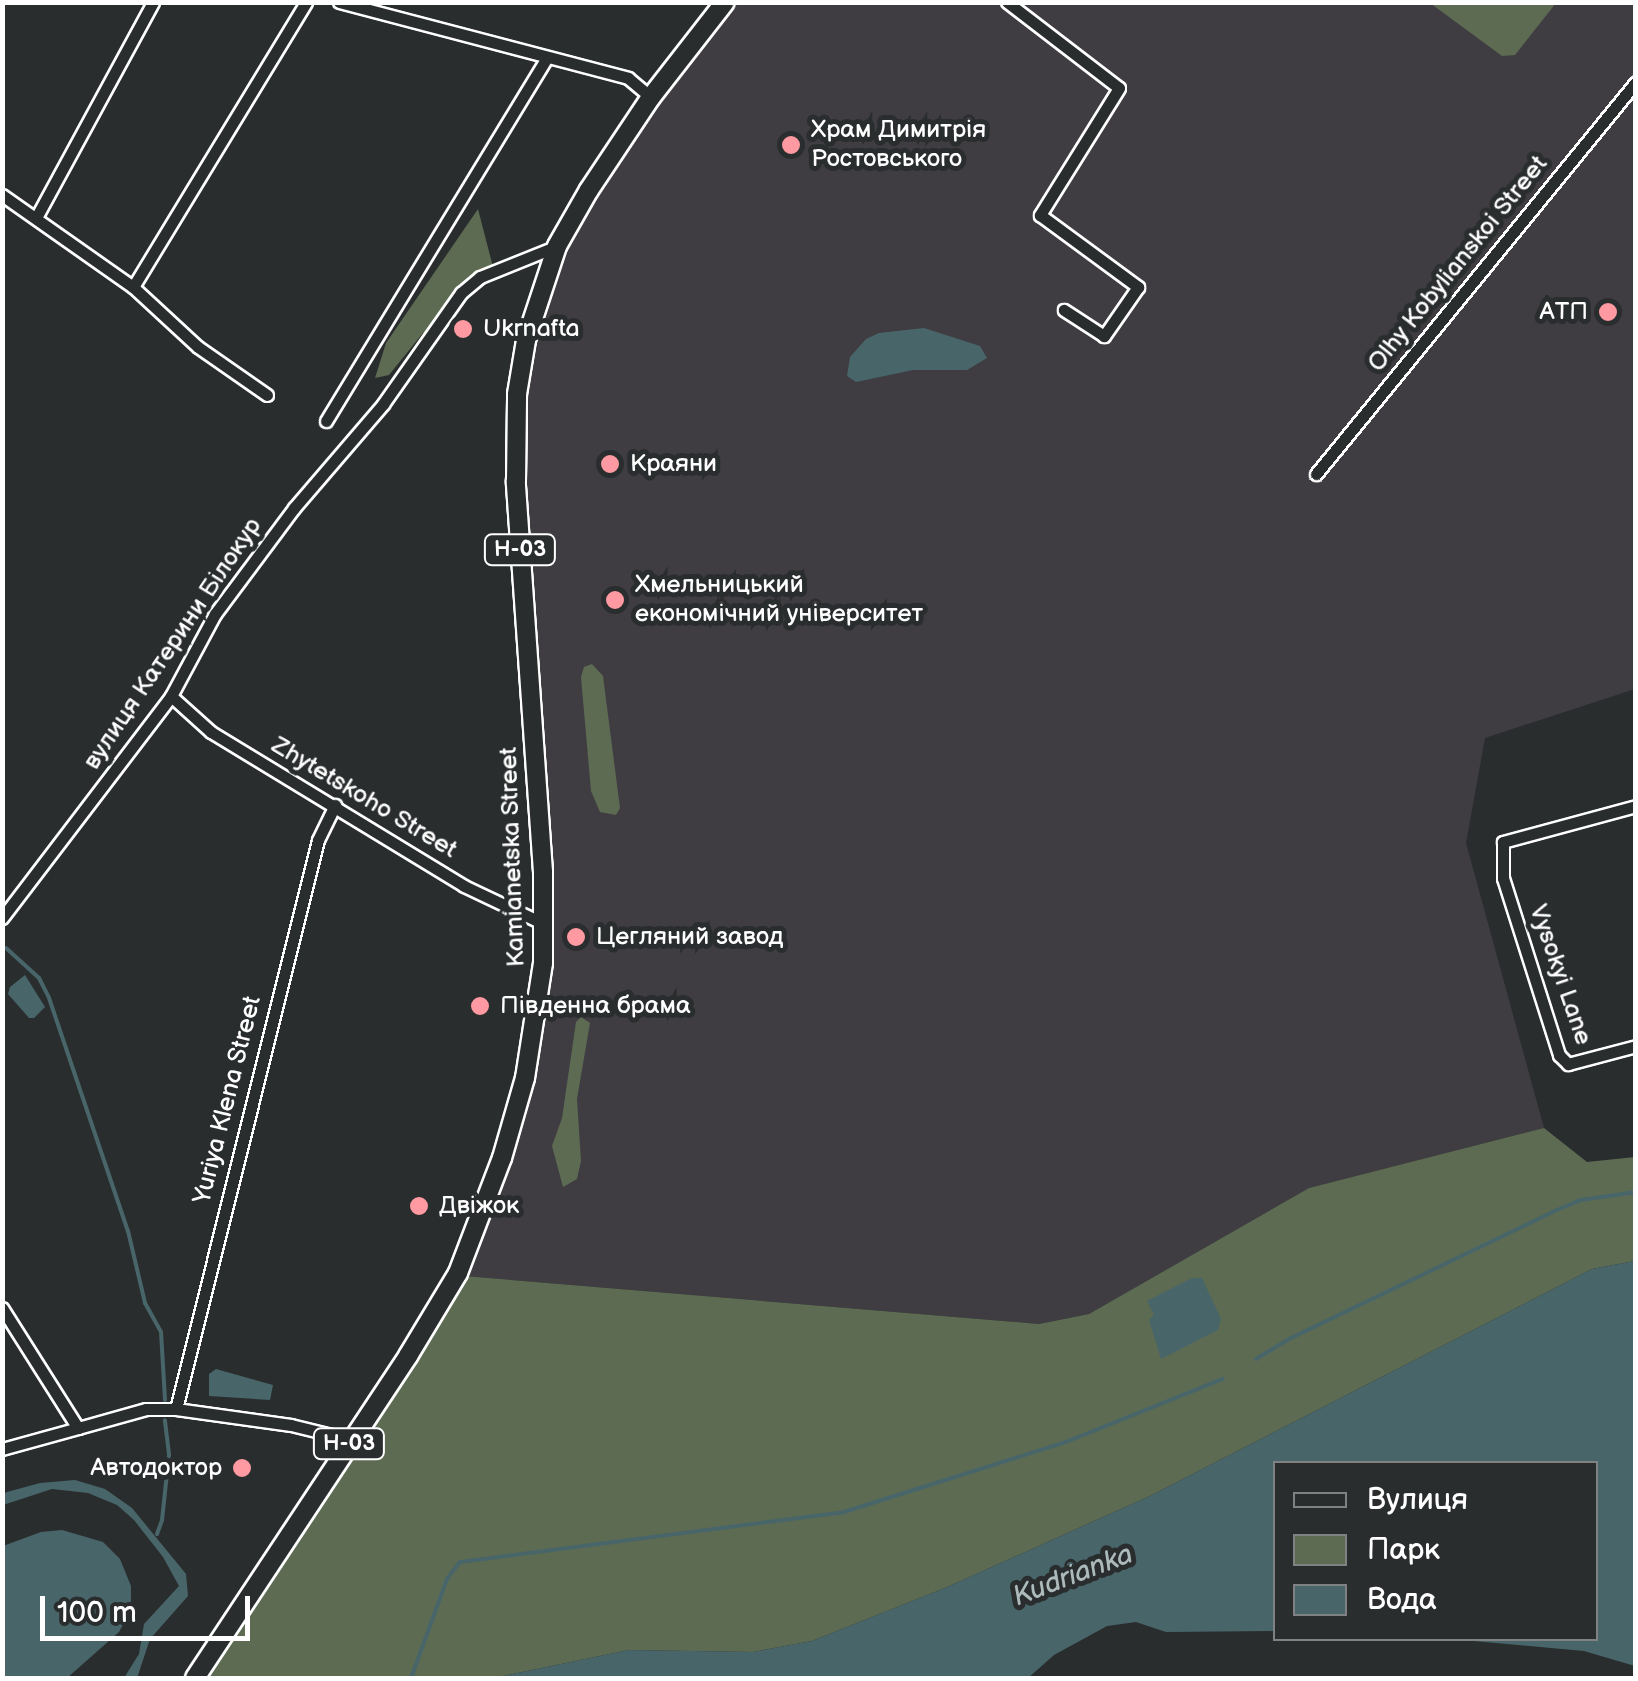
<!DOCTYPE html>
<meta charset="utf-8">
<style>
body{margin:0}
#map{position:relative;width:1638px;height:1681px;overflow:hidden;background:#2a2d2e;font-family:"Balsamiq Sans",sans-serif}
div>[style]{position:absolute}
.built>*{inset:0;background:#3f3d42}
.green>*{inset:0;background:#5d6b53}
.water>*{inset:0;background:#48666a}
.stream>*{height:4px;margin:-2px;padding:0 2px;transform-origin:2px;border-radius:2px;background:#48666a}
.roads{filter:drop-shadow(2px 0 #fff) drop-shadow(-2px 0 #fff) drop-shadow(0 2px #fff) drop-shadow(0 -2px #fff)}
.minor>*{height:11px;margin:-5.5px;padding:0 5.5px;transform-origin:5.5px;border-radius:5.5px;background:#2a2d2e}
.primary>*{height:18px;margin:-9px;padding:0 9px;transform-origin:9px;border-radius:9px;background:#2a2d2e}
.dots>*{width:28px;height:28px;translate:-50% -50%;box-sizing:border-box;border:5px solid #2a2d2e;border-radius:50%}
span{translate:-50% -50%;white-space:nowrap;text-align:center;line-height:1.15;-webkit-text-stroke:10px #2a2d2e;paint-order:stroke}
.shield-label span{padding:2px 8px;background:#2a2d2e;border:2px solid;border-radius:8px;-webkit-text-stroke-width:0}
.shield-label{font-size:22px;color:#fff;font-weight:700}
.poi-label{font-size:25px;color:#fff}
.left{translate:0 -50%;text-align:left}
.right{translate:-100% -50%;text-align:right}
.street-label{font-size:25px;color:#fff}
.water-label{font-size:28px;color:#adbabc;font-style:italic}
.frame{position:absolute;inset:0;border:5px solid #fff;pointer-events:none}
.legend{position:absolute;left:1273px;top:1461px;width:325px;height:180px;box-sizing:border-box;background:#2a2d2e;border:2px solid #7f8182;margin:0;padding:12px 18px;list-style:none;font-size:30px;color:#fff}
.legend li{display:flex;align-items:center;gap:20px;height:50px}
.legend b{width:50px;border:2px solid #7f8182}
.scale{position:absolute;left:40px;top:1596px;width:210px;height:45px;box-sizing:border-box;border:5px solid #fff;border-top:0;padding-left:12px;font-size:30px;line-height:35px;white-space:nowrap;color:#fff;-webkit-text-stroke:8px #2a2d2e;paint-order:stroke}
</style>
<div id="map">
<div class="built">
<div style="clip-path:polygon(735px 3px,1635px 3px,1635px 689px,1485px 738px,1466px 843px,1544px 1128px,1309px 1188px,1089px 1314px,1039px 1324px,464px 1276px,532px 1079px,544px 1013px,551px 924px,526px 538px,524px 395px,544px 299px,564px 249px,595px 194px,657px 101px)"></div>
</div>
<div class="green">
<div style="clip-path:polygon(1430px 3px,1556px 3px,1515px 55px,1502px 56px)"></div>
<div style="clip-path:polygon(478px 209px,493px 267px,431px 332px,423px 333px,389px 375px,375px 378px,386px 343px)"></div>
<div style="clip-path:polygon(592px 664px,603px 676px,620px 808px,616px 815px,600px 812px,591px 791px,581px 677px,584px 667px)"></div>
<div style="clip-path:polygon(581px 1017px,590px 1023px,577px 1099px,581px 1161px,577px 1179px,563px 1187px,552px 1146px,562px 1118px,576px 1022px)"></div>
<div style="clip-path:polygon(1544px 1128px,1587px 1162px,1635px 1157px,1635px 1261px,1592px 1269px,1150px 1496px,945px 1588px,812px 1641px,753px 1652px,629px 1650px,493px 1678px,204px 1678px,464px 1276px,1039px 1324px,1089px 1314px,1309px 1188px)"></div>
</div>
<div class="water">
<div style="clip-path:polygon(924px 328px,980px 346px,987px 358px,967px 370px,913px 370px,856px 382px,847px 376px,850px 357px,866px 339px,879px 333px)"></div>
<div style="clip-path:polygon(25px 975px,45px 1007px,34px 1018px,29px 1018px,8px 994px,10px 987px)"></div>
<div style="clip-path:polygon(1635px 1261px,1635px 1666px,1584px 1651px,1452px 1639px,1596px 1638px,1596px 1464px,1276px 1464px,1275px 1631px,1166px 1632px,1136px 1622px,1107px 1626px,1054px 1655px,1028px 1678px,493px 1678px,629px 1650px,753px 1652px,812px 1641px,945px 1588px,1150px 1496px,1592px 1269px)"></div>
<div style="clip-path:polygon(1192px 1278px,1202px 1278px,1221px 1319px,1218px 1330px,1161px 1359px,1149px 1320px,1154px 1315px,1147px 1301px)"></div>
<div style="clip-path:polygon(216px 1369px,273px 1385px,270px 1400px,209px 1396px,209px 1374px)"></div>
<div style="clip-path:polygon(75px 1480px,105px 1489px,132px 1508px,186px 1574px,188px 1596px,150px 1639px,137px 1678px,124px 1678px,139px 1654px,144px 1624px,179px 1586px,163px 1557px,134px 1520px,117px 1505px,88px 1493px,52px 1489px,3px 1505px,3px 1494px,7px 1492px,40px 1483px)"></div>
<div style="clip-path:polygon(62px 1530px,103px 1542px,120px 1559px,131px 1586px,131px 1610px,119px 1632px,67px 1678px,3px 1678px,3px 1546px,41px 1532px)"></div>
</div>
<div class="stream">
<div style="left:6px;top:948px;width:45px;rotate:42.3deg"></div>
<div style="left:39px;top:978px;width:22px;rotate:63deg"></div>
<div style="left:49px;top:998px;width:246px;rotate:71.3deg"></div>
<div style="left:128px;top:1231px;width:74px;rotate:76.7deg"></div>
<div style="left:145px;top:1303px;width:33px;rotate:61deg"></div>
<div style="left:161px;top:1332px;width:68px;rotate:86.6deg"></div>
<div style="left:1256px;top:1359px;width:41px;rotate:-31deg"></div>
<div style="left:1291px;top:1338px;width:295px;rotate:-25.7deg"></div>
<div style="left:1557px;top:1210px;width:26px;rotate:-23deg"></div>
<div style="left:1581px;top:1200px;width:56px;rotate:-8.3deg"></div>
<div style="left:157px;top:1534px;width:15px;rotate:-70deg"></div>
<div style="left:162px;top:1520px;width:66px;rotate:-83.9deg"></div>
<div style="left:169px;top:1454px;width:34px;rotate:-97deg"></div>
<div style="left:411px;top:1678px;width:105px;rotate:-70deg"></div>
<div style="left:447px;top:1579px;width:21px;rotate:-53deg"></div>
<div style="left:460px;top:1562px;width:387px;rotate:-7.4deg"></div>
<div style="left:844px;top:1512px;width:233px;rotate:-17.5deg"></div>
<div style="left:1066px;top:1442px;width:169px;rotate:-21.9deg"></div>
</div>
<div class="roads">
<div class="minor">
<div style="left:339px;top:2px;width:299px;rotate:14.7deg"></div>
<div style="left:628px;top:78px;width:30px;rotate:40deg"></div>
<div style="left:1007px;top:2px;width:141px;rotate:37.5deg"></div>
<div style="left:1119px;top:88px;width:150px;rotate:121.9deg"></div>
<div style="left:1040px;top:215px;width:122px;rotate:36.3deg"></div>
<div style="left:1138px;top:287px;width:60px;rotate:124.8deg"></div>
<div style="left:1104px;top:336px;width:48px;rotate:-147deg"></div>
<div style="left:2px;top:195px;width:160px;rotate:35.1deg"></div>
<div style="left:133px;top:287px;width:88px;rotate:42.7deg"></div>
<div style="left:198px;top:347px;width:84px;rotate:34.8deg"></div>
<div style="left:37px;top:216px;width:243px;rotate:-61.5deg"></div>
<div style="left:133px;top:287px;width:333px;rotate:-58.7deg"></div>
<div style="left:326px;top:421px;width:424px;rotate:-58.7deg"></div>
<div style="left:1316px;top:474px;width:506px;rotate:-50.77deg"></div>
<div style="left:171px;top:696px;width:54px;rotate:42deg"></div>
<div style="left:211px;top:732px;width:296px;rotate:31.3deg"></div>
<div style="left:464px;top:886px;width:89px;rotate:25.4deg"></div>
<div style="left:1636px;top:806px;width:138px;rotate:164.9deg"></div>
<div style="left:1503px;top:842px;width:36px;rotate:90deg"></div>
<div style="left:1503px;top:878px;width:186px;rotate:72.4deg"></div>
<div style="left:1559px;top:1055px;width:13px;rotate:45deg"></div>
<div style="left:1568px;top:1064px;width:70px;rotate:-14.8deg"></div>
<div style="left:2px;top:918px;width:279px;rotate:-52.7deg"></div>
<div style="left:171px;top:696px;width:93px;rotate:-61.8deg"></div>
<div style="left:215px;top:614px;width:132px;rotate:-53.3deg"></div>
<div style="left:294px;top:508px;width:137px;rotate:-49.4deg"></div>
<div style="left:383px;top:404px;width:136px;rotate:-54.9deg"></div>
<div style="left:461px;top:293px;width:25px;rotate:-40deg"></div>
<div style="left:480px;top:277px;width:83px;rotate:-21.9deg"></div>
<div style="left:2px;top:1308px;width:142px;rotate:57.7deg"></div>
<div style="left:78px;top:1428px;width:71px;rotate:-15.6deg"></div>
<div style="left:146px;top:1409px;width:30px"></div>
<div style="left:176px;top:1409px;width:116px;rotate:7.9deg"></div>
<div style="left:291px;top:1425px;width:63px;rotate:13.8deg"></div>
<div style="left:176px;top:1409px;width:586px;rotate:-75.99deg"></div>
<div style="left:318px;top:840px;width:39px;rotate:-64deg"></div>
<div style="left:2px;top:1449px;width:79px;rotate:-15.4deg"></div>
</div>
<div class="primary">
<div style="left:195px;top:1678px;width:386px;rotate:-56.5deg"></div>
<div style="left:408px;top:1356px;width:97px;rotate:-58.9deg"></div>
<div style="left:458px;top:1273px;width:123px;rotate:-69.1deg"></div>
<div style="left:502px;top:1158px;width:83px;rotate:-74deg"></div>
<div style="left:525px;top:1078px;width:116px;rotate:-81.1deg"></div>
<div style="left:543px;top:963px;width:91px;rotate:-90deg"></div>
<div style="left:543px;top:872px;width:392px;rotate:-94deg"></div>
<div style="left:516px;top:481px;width:87px;rotate:-89.3deg"></div>
<div style="left:517px;top:394px;width:55px;rotate:-80.5deg"></div>
<div style="left:526px;top:340px;width:99px;rotate:-71.7deg"></div>
<div style="left:557px;top:246px;width:64px;rotate:-60.3deg"></div>
<div style="left:589px;top:190px;width:112px;rotate:-56.3deg"></div>
<div style="left:651px;top:97px;width:120px;rotate:-52.1deg"></div>
</div>
</div>
<div class="dots">
<div style="left:791px;top:145px;background:#ff9aa2"></div>
<div style="left:1608px;top:312px;background:#ff9aa2"></div>
<div style="left:463px;top:329px;background:#ff9aa2"></div>
<div style="left:610px;top:464px;background:#ff9aa2"></div>
<div style="left:615px;top:600px;background:#ff9aa2"></div>
<div style="left:576px;top:937px;background:#ff9aa2"></div>
<div style="left:480px;top:1006px;background:#ff9aa2"></div>
<div style="left:419px;top:1206px;background:#ff9aa2"></div>
<div style="left:242px;top:1468px;background:#ff9aa2"></div>
</div>
<div class="shield-label">
<span style="left:520px;top:550px">Н-03</span>
<span style="left:349px;top:1444px">Н-03</span>
</div>
<div class="poi-label">
<span class="left" style="left:811px;top:145px">Храм Димитрія<br>Ростовського</span>
<span class="right" style="left:1588px;top:312px">АТП</span>
<span class="left" style="left:483px;top:329px">Ukrnafta</span>
<span class="left" style="left:630px;top:464px">Краяни</span>
<span class="left" style="left:635px;top:600px">Хмельницький<br>економічний університет</span>
<span class="left" style="left:596px;top:937px">Цегляний завод</span>
<span class="left" style="left:500px;top:1006px">Південна брама</span>
<span class="left" style="left:439px;top:1206px">Двіжок</span>
<span class="right" style="left:222px;top:1468px">Автодоктор</span>
</div>
<div class="street-label">
<span style="left:1458px;top:264px;rotate:-51deg">Olhy Kobylianskoi Street</span>
<span style="left:173px;top:644px;rotate:-56deg">вулиця Катерини Білокур</span>
<span style="left:364px;top:798px;rotate:31deg">Zhytetskoho Street</span>
<span style="left:513px;top:857px;rotate:-92deg">Kamianetska Street</span>
<span style="left:1560px;top:975px;rotate:71deg">Vysokyi Lane</span>
<span style="left:228px;top:1100px;rotate:-76deg">Yuriya Klena Street</span>
</div>
<div class="water-label">
<span style="left:1073px;top:1576px;rotate:-21deg">Kudrianka</span>
</div>
<div class="frame"></div>
<ul class="legend">
<li><b style="height:12px;background:#2a2d2e"></b>Вулиця</li>
<li><b style="height:28px;background:#5d6b53"></b>Парк</li>
<li><b style="height:28px;background:#48666a"></b>Вода</li>
</ul>
<div class="scale">100 m</div>
</div>
